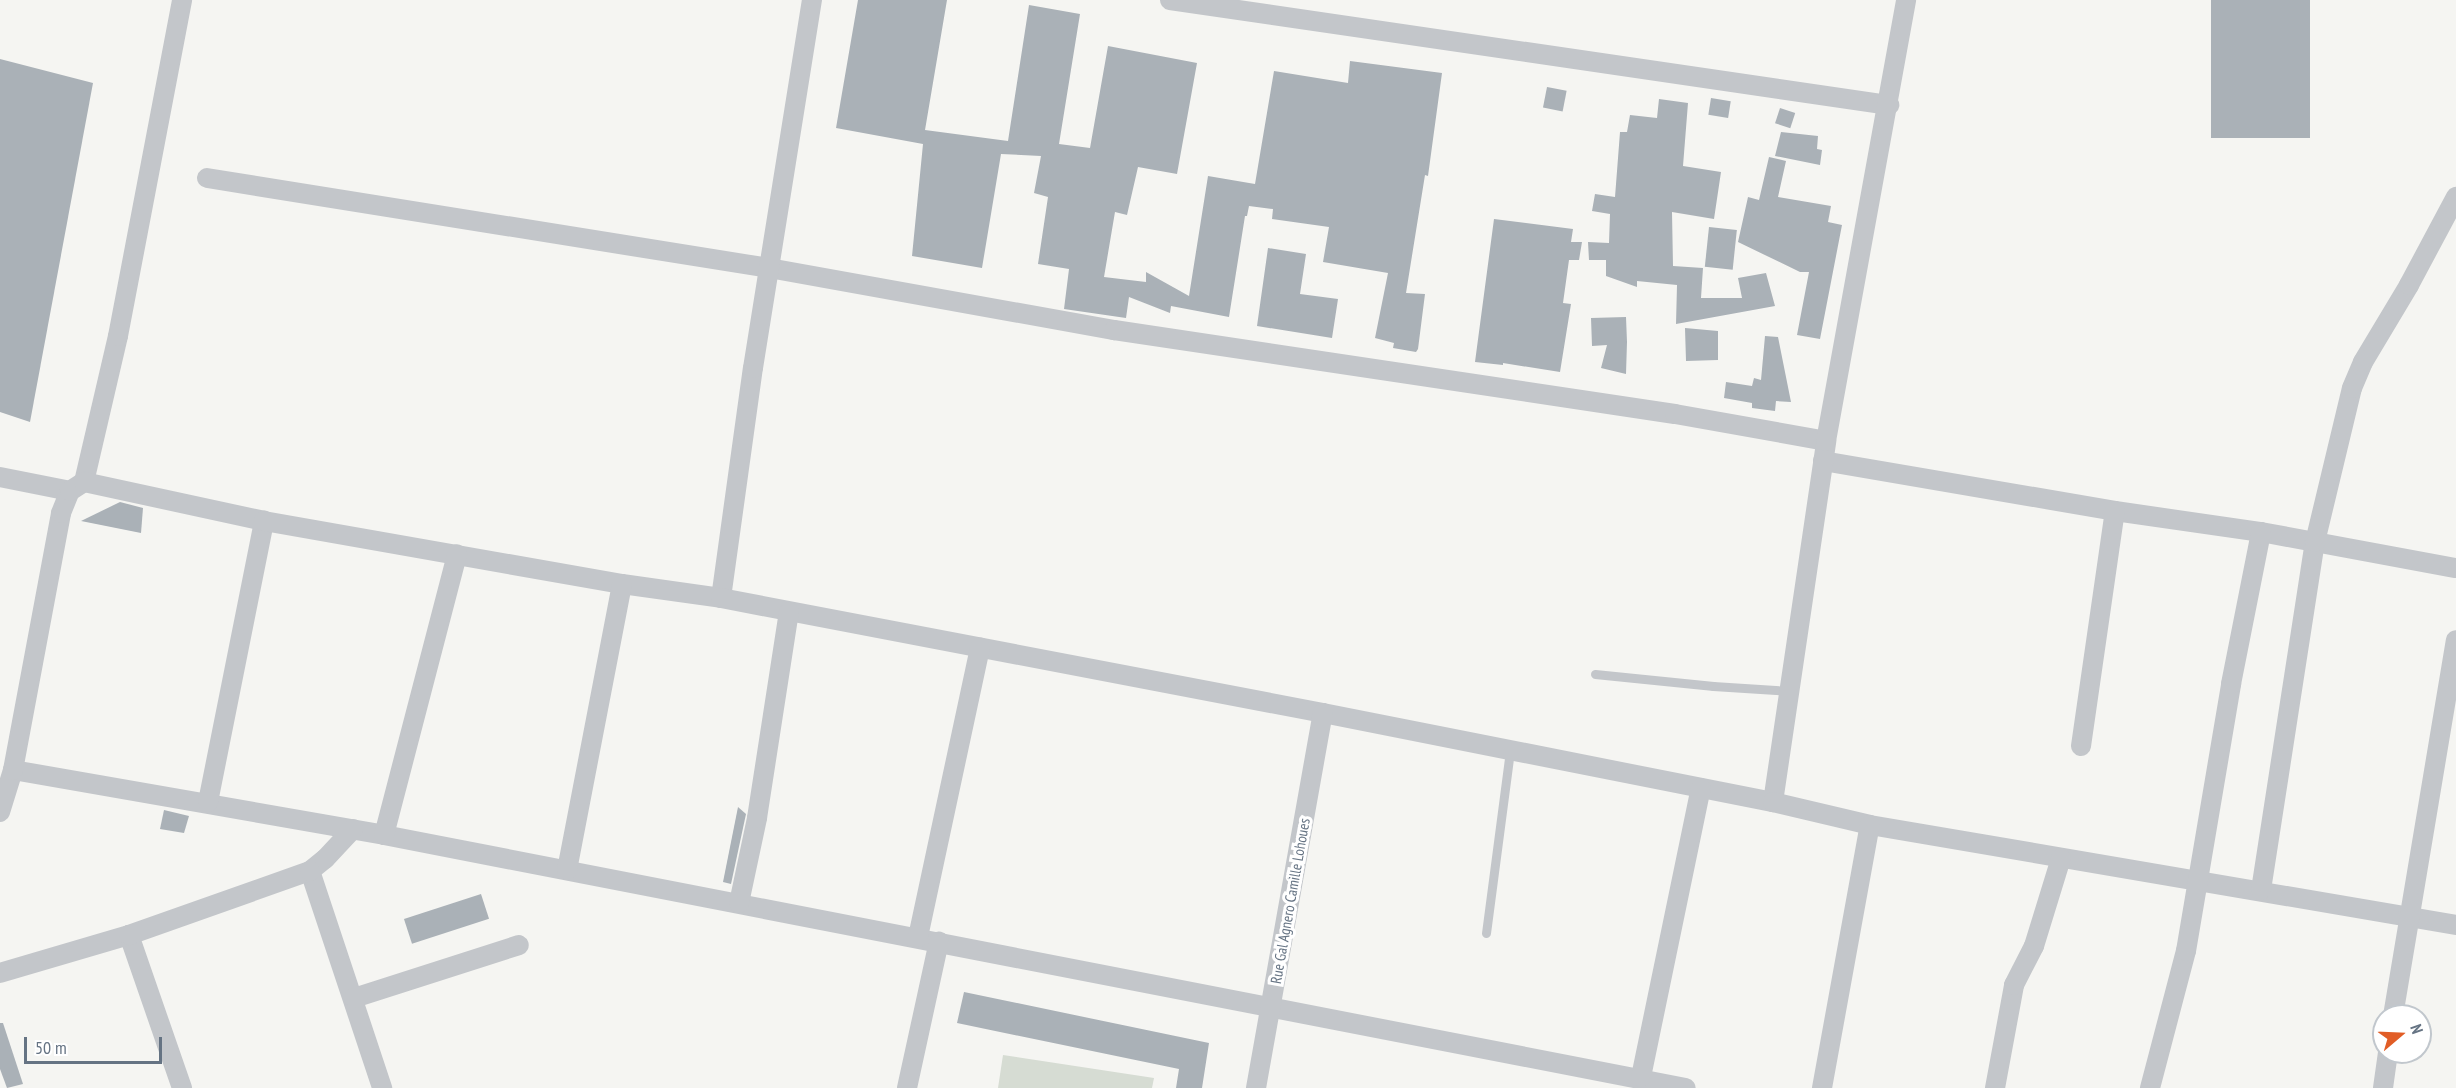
<!DOCTYPE html>
<style>
body{margin:0}
#map{position:relative;width:2456px;height:1088px;overflow:hidden;background:#f5f5f2;font-family:"PT Sans Narrow",sans-serif}
div>[style]{position:absolute}
.green>*{inset:0;background:#d6dcd3}
.building>*{inset:0;background:#aab1b7;transform-origin:0 0}
.service>*{height:9px;margin:-4.5px;padding:0 4.5px;transform-origin:4.5px;border-radius:4.5px;background:#c3c6ca}
.minor>*{height:20px;margin:-10px;padding:0 10px;transform-origin:10px;border-radius:10px;background:#c3c6ca}
span{translate:-50% -50%;white-space:nowrap;text-align:center;line-height:1.15;-webkit-text-stroke:6px #fff;paint-order:stroke}
.street-label{font-size:15px;color:#657383}
.north{position:absolute;left:2372px;top:1004px;width:60px;height:60px;box-sizing:border-box;background:#fff;border:2px solid #c1c7cd;border-radius:50%;rotate:71deg;font-size:16px;font-weight:700;line-height:24px;text-align:center;color:#657383}
.north::after{content:'';display:block;margin:auto;width:21px;height:27px;background:#e15d26;clip-path:polygon(50% 0,100% 100%,50% 72%,0 100%)}
.scale{position:absolute;left:24px;top:1037px;width:138px;height:27px;box-sizing:border-box;border:3px solid #657383;border-top:0;padding-left:8px;font-size:18px;line-height:21px;white-space:nowrap;color:#657383;-webkit-text-stroke:4px #fff;paint-order:stroke}
</style>
<div id="map">
<div class="green">
<div style="clip-path:polygon(1003px 1055px,1154px 1078px,1152px 1088px,998px 1088px)"></div>
</div>
<div class="building">
<div style="clip-path:polygon(858px 0,947px 0,925px 130px,1008px 141px,1029px 5px,1080px 14px,1059px 144px,1090px 148px,1108px 46px,1197px 63px,1177px 174px,1138px 167px,1127px 215px,1115px 212px,1104px 277px,1146px 282px,1146px 272px,1189px 296px,1208px 176px,1255px 184px,1274px 71px,1348px 83px,1350px 61px,1442px 73px,1428px 176px,1425px 175px,1406px 293px,1425px 294px,1418px 349px,1416px 352px,1393px 348px,1394px 343px,1375px 338px,1388px 273px,1323px 262px,1329px 227px,1272px 219px,1273px 209px,1249px 206px,1247px 216px,1245px 216px,1229px 317px,1171px 306px,1170px 313px,1129px 297px,1126px 318px,1064px 309px,1069px 269px,1038px 264px,1048px 197px,1034px 193px,1041px 156px,1001px 154px,982px 268px,912px 256px,923px 144px,836px 128px)"></div>
<div style="left:2211px;top:0;width:99px;height:138px"></div>
<div style="clip-path:polygon(0 59px,93px 83px,30px 422px,0 412px)"></div>
<div style="left:1547px;top:87px;width:20px;height:21px;rotate:11deg"></div>
<div style="left:1711px;top:98px;width:20px;height:17px;rotate:9deg"></div>
<div style="clip-path:polygon(1659px 99px,1688px 103px,1683px 166px,1721px 172px,1714px 219px,1672px 212px,1673px 266px,1703px 268px,1701px 298px,1742px 298px,1738px 278px,1766px 273px,1775px 306px,1676px 324px,1677px 285px,1637px 281px,1637px 287px,1606px 276px,1606px 260px,1589px 260px,1588px 242px,1609px 243px,1610px 214px,1592px 211px,1595px 194px,1615px 197px,1620px 132px,1627px 132px,1630px 115px,1657px 118px)"></div>
<div style="left:1780px;top:108px;width:16px;height:16px;rotate:18deg"></div>
<div style="clip-path:polygon(1781px 132px,1818px 136px,1817px 149px,1822px 150px,1820px 165px,1775px 156px)"></div>
<div style="clip-path:polygon(1769px 157px,1786px 161px,1778px 197px,1831px 206px,1828px 222px,1842px 225px,1820px 339px,1797px 335px,1809px 272px,1800px 272px,1738px 242px,1748px 197px,1759px 200px)"></div>
<div style="clip-path:polygon(1494px 219px,1573px 229px,1571px 242px,1582px 242px,1579px 260px,1569px 260px,1563px 303px,1571px 304px,1560px 372px,1503px 363px,1503px 365px,1475px 362px)"></div>
<div style="left:1709px;top:227px;width:28px;height:40px;rotate:6deg"></div>
<div style="clip-path:polygon(1268px 248px,1306px 254px,1300px 294px,1338px 299px,1332px 338px,1257px 326px)"></div>
<div style="clip-path:polygon(1626px 317px,1627px 342px,1626px 374px,1601px 368px,1607px 345px,1592px 346px,1591px 318px)"></div>
<div style="clip-path:polygon(1685px 328px,1718px 331px,1718px 360px,1686px 361px)"></div>
<div style="clip-path:polygon(1765px 336px,1778px 337px,1791px 402px,1776px 401px,1775px 411px,1752px 408px,1752px 403px,1724px 398px,1726px 382px,1752px 386px,1754px 378px,1761px 380px)"></div>
<div style="clip-path:polygon(120px 502px,143px 508px,141px 533px,81px 521px)"></div>
<div style="clip-path:polygon(738px 807px,746px 814px,731px 884px,723px 882px)"></div>
<div style="clip-path:polygon(164px 810px,189px 816px,184px 833px,160px 829px)"></div>
<div style="left:481px;top:894px;width:26px;height:81px;rotate:72deg"></div>
<div style="clip-path:polygon(964px 992px,1209px 1043px,1202px 1088px,1176px 1088px,1179px 1069px,957px 1023px)"></div>
<div style="clip-path:polygon(0 1023px,3px 1023px,23px 1084px,7px 1088px,0 1069px)"></div>
</div>
<div class="service">
<div style="left:1595px;top:674px;width:119px;rotate:5.8deg"></div>
<div style="left:1713px;top:686px;width:77px;rotate:3.7deg"></div>
<div style="left:1486px;top:933px;width:185px;rotate:-82.5deg"></div>
</div>
<div class="minor">
<div style="left:1170px;top:0;width:727px;rotate:8.31deg"></div>
<div style="left:207px;top:178px;width:569px;rotate:9.1deg"></div>
<div style="left:769px;top:268px;width:351px;rotate:10.2deg"></div>
<div style="left:1114px;top:330px;width:567px;rotate:8.52deg"></div>
<div style="left:1675px;top:414px;width:153px;rotate:10.1deg"></div>
<div style="left:1823px;top:461px;width:296px;rotate:9.7deg"></div>
<div style="left:2115px;top:511px;width:148px;rotate:8.2deg"></div>
<div style="left:2261px;top:532px;width:198px;rotate:10.5deg"></div>
<div style="left:0;top:477px;width:71px;rotate:11.3deg"></div>
<div style="left:84px;top:482px;width:150px;rotate:-76.9deg"></div>
<div style="left:118px;top:336px;width:342px;rotate:-79.2deg"></div>
<div style="left:721px;top:598px;width:232px;rotate:-82.1deg"></div>
<div style="left:753px;top:368px;width:373px;rotate:-80.9deg"></div>
<div style="left:2081px;top:746px;width:237px;rotate:-81.8deg"></div>
<div style="left:13px;top:770px;width:377px;rotate:9.9deg"></div>
<div style="left:384px;top:835px;width:1326px;rotate:11deg"></div>
<div style="left:208px;top:802px;width:287px;rotate:-78.7deg"></div>
<div style="left:1773px;top:802px;width:365px;rotate:-81.6deg"></div>
<div style="left:1826px;top:441px;width:448px;rotate:-79.7deg"></div>
<div style="left:0;top:812px;width:44px;rotate:-72.8deg"></div>
<div style="left:13px;top:770px;width:261px;rotate:-79.4deg"></div>
<div style="left:61px;top:513px;width:24px;rotate:-68deg"></div>
<div style="left:70px;top:491px;width:17px;rotate:-33deg"></div>
<div style="left:84px;top:482px;width:184px;rotate:12.2deg"></div>
<div style="left:264px;top:521px;width:364px;rotate:10deg"></div>
<div style="left:622px;top:584px;width:100px;rotate:8deg"></div>
<div style="left:721px;top:598px;width:613px;rotate:10.81deg"></div>
<div style="left:1323px;top:713px;width:459px;rotate:11.2deg"></div>
<div style="left:1773px;top:802px;width:100px;rotate:13.3deg"></div>
<div style="left:1870px;top:825px;width:594px;rotate:9.68deg"></div>
<div style="left:384px;top:835px;width:290px;rotate:-75.4deg"></div>
<div style="left:567px;top:870px;width:291px;rotate:-79.1deg"></div>
<div style="left:310px;top:871px;width:229px;rotate:71.6deg"></div>
<div style="left:2261px;top:890px;width:352px;rotate:-81.2deg"></div>
<div style="left:2315px;top:542px;width:158px;rotate:-76.5deg"></div>
<div style="left:2352px;top:388px;width:28px;rotate:-67deg"></div>
<div style="left:2363px;top:362px;width:90px;rotate:-59.1deg"></div>
<div style="left:2409px;top:285px;width:100px;rotate:-61.9deg"></div>
<div style="left:739px;top:903px;width:87px;rotate:-78deg"></div>
<div style="left:757px;top:818px;width:208px;rotate:-81.2deg"></div>
<div style="left:129px;top:935px;width:162px;rotate:70.9deg"></div>
<div style="left:918px;top:937px;width:296px;rotate:-77.9deg"></div>
<div style="left:0;top:973px;width:134px;rotate:-16.4deg"></div>
<div style="left:129px;top:935px;width:192px;rotate:-19.5deg"></div>
<div style="left:310px;top:871px;width:19px;rotate:-39deg"></div>
<div style="left:325px;top:859px;width:41px;rotate:-47deg"></div>
<div style="left:354px;top:998px;width:173px;rotate:-17.8deg"></div>
<div style="left:2393px;top:1016px;width:381px;rotate:-80.5deg"></div>
<div style="left:1641px;top:1077px;width:295px;rotate:-78.3deg"></div>
<div style="left:907px;top:1088px;width:150px;rotate:-77.7deg"></div>
<div style="left:1256px;top:1088px;width:381px;rotate:-79.9deg"></div>
<div style="left:1822px;top:1088px;width:267px;rotate:-79.7deg"></div>
<div style="left:1995px;top:1088px;width:105px;rotate:-79.5deg"></div>
<div style="left:2014px;top:985px;width:44px;rotate:-62.9deg"></div>
<div style="left:2034px;top:946px;width:92px;rotate:-72.9deg"></div>
<div style="left:2150px;top:1088px;width:142px;rotate:-75.3deg"></div>
<div style="left:2186px;top:951px;width:271px;rotate:-80.4deg"></div>
<div style="left:2231px;top:684px;width:155px;rotate:-78.8deg"></div>
<div style="left:2383px;top:1088px;width:36px;rotate:-82deg"></div>
</div>
<div class="street-label">
<span style="left:1290px;top:901px;rotate:-80deg">Rue Gal Agnero Camille Lohoues</span>
</div>
<div class="north">N</div>
<div class="scale">50 m</div>
</div>
